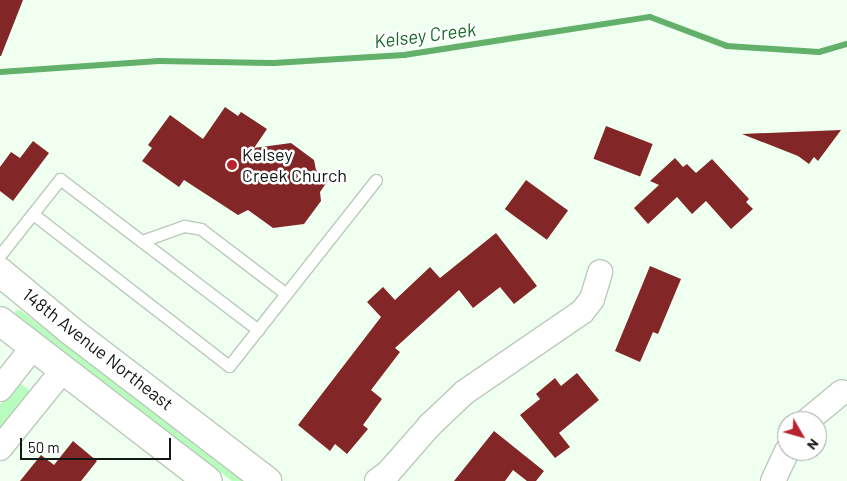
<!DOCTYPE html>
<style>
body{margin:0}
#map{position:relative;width:847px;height:481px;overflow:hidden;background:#effff0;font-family:Barlow,sans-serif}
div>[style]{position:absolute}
.green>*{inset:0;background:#b8fdbd}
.stream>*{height:6px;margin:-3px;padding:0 3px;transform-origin:3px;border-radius:3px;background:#63b06b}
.building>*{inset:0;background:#832627;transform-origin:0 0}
.roads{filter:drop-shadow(1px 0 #bbcabb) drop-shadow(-1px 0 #bbcabb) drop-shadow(0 1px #bbcabb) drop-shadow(0 -1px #bbcabb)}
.lane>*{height:11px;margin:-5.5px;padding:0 5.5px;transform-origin:5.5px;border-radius:5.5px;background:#fff}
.street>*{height:24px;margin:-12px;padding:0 12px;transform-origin:12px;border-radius:12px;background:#fff}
.primary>*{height:28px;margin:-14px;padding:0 14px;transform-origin:14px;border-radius:14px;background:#fff}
.dots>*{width:14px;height:14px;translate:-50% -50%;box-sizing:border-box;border:2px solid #fff;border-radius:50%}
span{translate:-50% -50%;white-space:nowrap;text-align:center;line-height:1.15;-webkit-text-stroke:5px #fff;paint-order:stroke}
.poi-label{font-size:18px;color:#121813}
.left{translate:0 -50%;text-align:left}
.street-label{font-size:18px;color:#121813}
.water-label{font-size:19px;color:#176928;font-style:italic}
.north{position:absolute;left:777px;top:411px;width:50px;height:50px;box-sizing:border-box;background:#fff;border:1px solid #a0a3a1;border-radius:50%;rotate:128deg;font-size:14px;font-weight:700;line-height:20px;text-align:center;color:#121813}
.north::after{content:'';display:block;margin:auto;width:18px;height:22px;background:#b6252d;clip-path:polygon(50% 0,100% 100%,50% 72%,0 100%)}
.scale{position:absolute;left:20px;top:438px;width:151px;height:22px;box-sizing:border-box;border:2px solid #121813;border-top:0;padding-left:6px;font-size:15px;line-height:18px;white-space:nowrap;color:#121813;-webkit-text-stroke:4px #fff;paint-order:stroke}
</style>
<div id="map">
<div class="green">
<div style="clip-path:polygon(20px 310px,100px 371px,152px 401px,253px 481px,232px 481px,16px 317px,15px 311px)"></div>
<div style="clip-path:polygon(21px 384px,29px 390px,28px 399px,0 434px,0 405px,15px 385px)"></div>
</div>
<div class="stream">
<div style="left:0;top:72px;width:159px;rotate:-4deg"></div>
<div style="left:159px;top:61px;width:115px;rotate:1deg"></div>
<div style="left:274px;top:63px;width:130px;rotate:-3.5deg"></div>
<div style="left:404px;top:55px;width:249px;rotate:-8.8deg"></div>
<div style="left:650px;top:17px;width:82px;rotate:20.6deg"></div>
<div style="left:727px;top:46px;width:92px;rotate:3.7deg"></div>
<div style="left:819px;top:52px;width:29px;rotate:-16deg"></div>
</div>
<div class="building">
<div style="clip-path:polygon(0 0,23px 0,1px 56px,0 56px)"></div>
<div style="clip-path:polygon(225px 107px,238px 116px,241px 112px,267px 129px,254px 148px,291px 143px,314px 160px,316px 170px,329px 179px,320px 192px,321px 201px,304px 224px,273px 228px,248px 210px,238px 215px,184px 180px,179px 187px,142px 161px,152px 148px,148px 145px,170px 115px,203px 139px)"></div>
<div style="left:606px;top:126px;width:50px;height:35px;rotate:21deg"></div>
<div style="clip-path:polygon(841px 130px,818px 161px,814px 157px,809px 164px,798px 156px,742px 134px)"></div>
<div style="clip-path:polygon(33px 141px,49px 153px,13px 201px,0 191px,0 167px,11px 152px,20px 158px)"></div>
<div style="clip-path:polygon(675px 158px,683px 167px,687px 164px,696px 173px,712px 159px,749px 199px,746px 202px,753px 209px,731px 229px,706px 201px,692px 214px,677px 197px,648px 224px,634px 208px,659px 185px,650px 181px)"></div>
<div style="left:526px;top:180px;width:52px;height:36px;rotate:36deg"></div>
<div style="clip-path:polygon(496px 233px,537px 286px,514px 304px,500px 287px,473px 308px,459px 290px,395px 348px,400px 352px,371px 390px,382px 399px,363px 425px,368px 429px,347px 454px,335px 444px,330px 451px,298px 425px,381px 317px,367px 302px,383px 287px,395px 300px,430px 267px,440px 278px)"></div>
<div style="clip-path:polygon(650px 266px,681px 279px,658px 334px,653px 332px,640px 362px,615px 351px)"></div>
<div style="clip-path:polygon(577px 373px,599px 400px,559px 433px,570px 447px,555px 458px,520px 415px,540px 399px,536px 394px,555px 378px,561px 386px)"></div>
<div style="clip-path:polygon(494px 431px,544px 471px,536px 481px,527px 481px,513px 470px,505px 481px,454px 481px)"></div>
<div style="clip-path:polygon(73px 441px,97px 461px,81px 481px,20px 481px,41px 455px,54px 465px)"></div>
</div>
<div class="roads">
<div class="lane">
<div style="left:33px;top:214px;width:248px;rotate:37.8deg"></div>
<div style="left:229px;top:366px;width:237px;rotate:-51.7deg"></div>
<div style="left:142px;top:241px;width:45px;rotate:-19.7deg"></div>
<div style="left:184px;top:226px;width:17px;rotate:10deg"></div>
<div style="left:201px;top:229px;width:107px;rotate:37.4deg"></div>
<div style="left:0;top:255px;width:97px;rotate:-51.7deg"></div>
<div style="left:60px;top:179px;width:249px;rotate:37.3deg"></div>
</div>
<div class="street">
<div style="left:0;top:389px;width:53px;rotate:-51.8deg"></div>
<div style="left:807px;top:421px;width:45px;rotate:-39.6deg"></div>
<div style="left:0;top:448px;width:100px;rotate:-51.1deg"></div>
<div style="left:377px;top:481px;width:14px;rotate:-36deg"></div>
<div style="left:388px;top:473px;width:64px;rotate:-48.8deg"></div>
<div style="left:430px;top:425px;width:48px;rotate:-43.3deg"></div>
<div style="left:465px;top:392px;width:142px;rotate:-34.4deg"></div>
<div style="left:582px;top:312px;width:16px;rotate:-52deg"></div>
<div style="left:592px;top:299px;width:28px;rotate:-73deg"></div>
<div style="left:773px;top:481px;width:33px;rotate:-65deg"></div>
</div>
<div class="primary">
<div style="left:0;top:272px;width:92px;rotate:39.7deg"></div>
<div style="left:71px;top:331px;width:247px;rotate:37.4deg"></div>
<div style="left:0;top:321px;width:262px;rotate:37.6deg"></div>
</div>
</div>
<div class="dots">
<div style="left:232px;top:165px;background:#b6252d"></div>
</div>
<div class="poi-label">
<span class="left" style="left:242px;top:165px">Kelsey<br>Creek Church</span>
</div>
<div class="street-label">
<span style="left:98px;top:349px;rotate:38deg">148th Avenue Northeast</span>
</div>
<div class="water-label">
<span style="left:425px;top:35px;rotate:-7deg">Kelsey Creek</span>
</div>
<div class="north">N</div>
<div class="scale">50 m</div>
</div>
